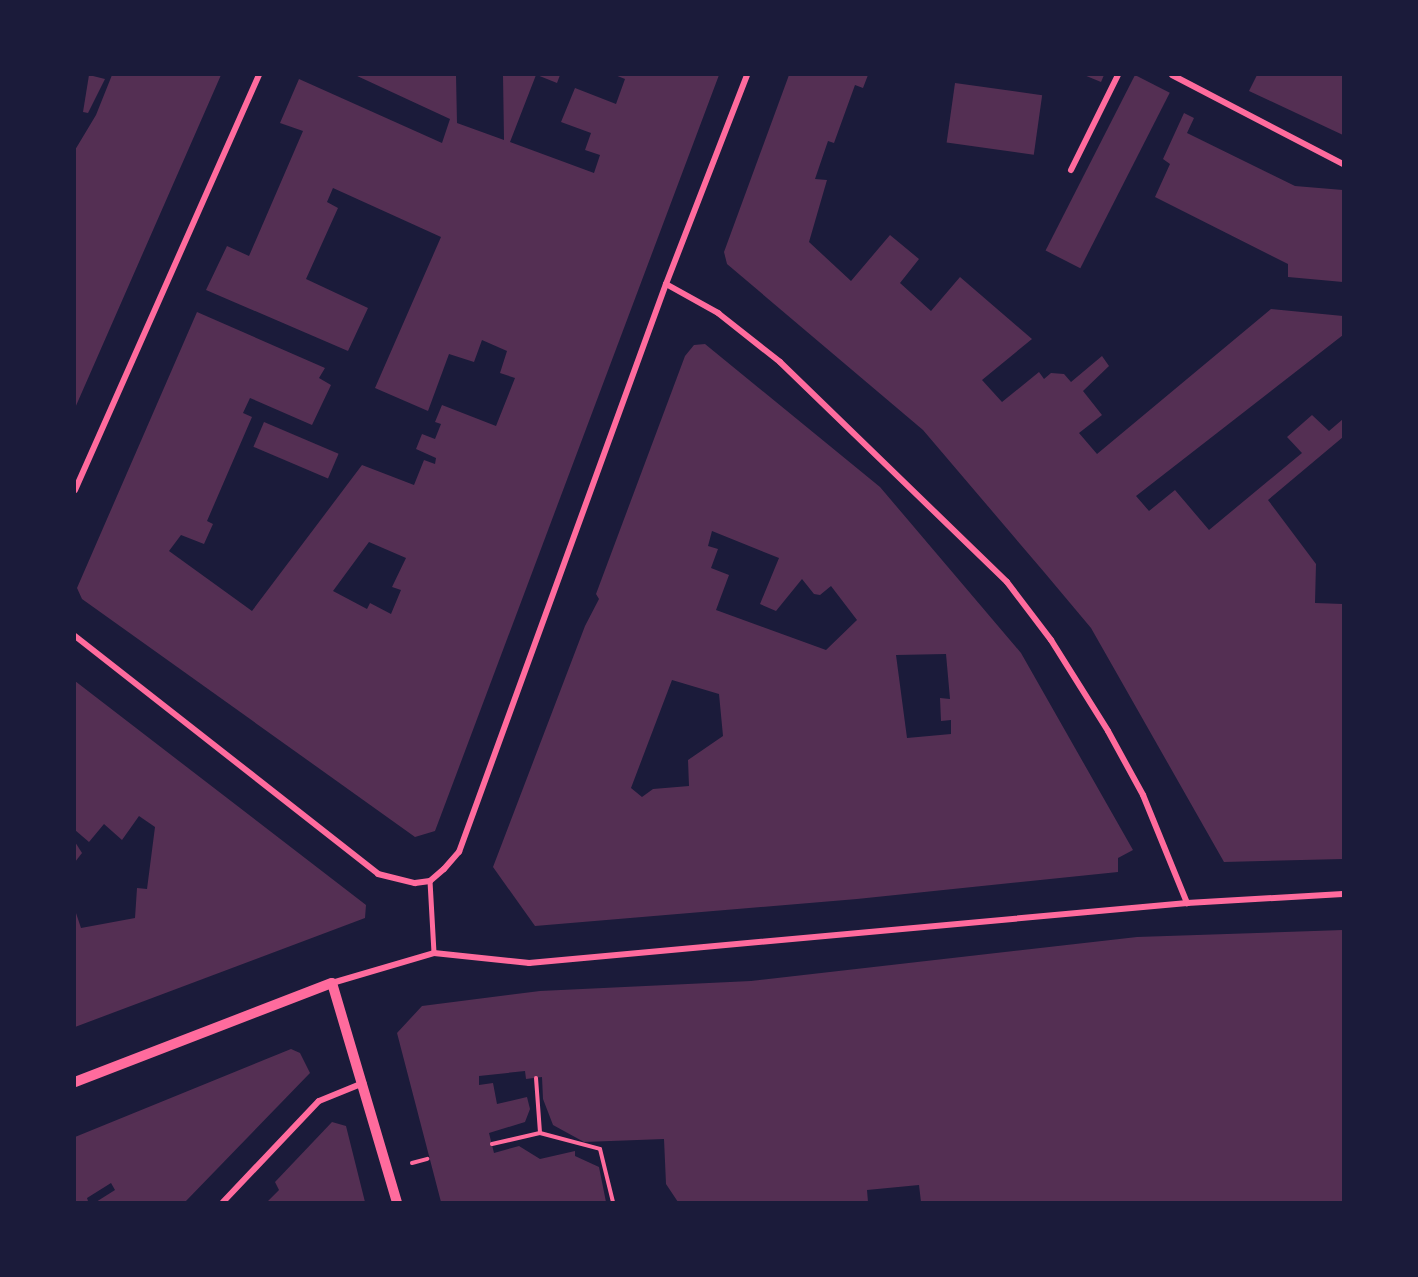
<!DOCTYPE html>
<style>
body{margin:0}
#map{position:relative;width:1418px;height:1277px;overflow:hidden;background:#1b1b3a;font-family:"Playfair Display",serif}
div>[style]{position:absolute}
.building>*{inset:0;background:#542f53;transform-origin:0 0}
.path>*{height:4px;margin:-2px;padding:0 2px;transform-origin:2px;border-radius:2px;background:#ff6b9d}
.service>*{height:4.5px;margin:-2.25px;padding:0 2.25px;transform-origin:2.25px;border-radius:2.25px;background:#ff6b9d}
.minor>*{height:6px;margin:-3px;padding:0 3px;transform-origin:3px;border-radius:3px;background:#ff6b9d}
.tertiary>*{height:10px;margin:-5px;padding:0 5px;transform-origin:5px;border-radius:5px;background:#ff6b9d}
span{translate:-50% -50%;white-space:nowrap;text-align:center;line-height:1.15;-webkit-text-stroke:5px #1b1b3a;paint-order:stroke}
.frame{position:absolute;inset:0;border:76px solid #1b1b3a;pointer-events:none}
</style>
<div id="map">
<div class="building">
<div style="clip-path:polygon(89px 75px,105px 79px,88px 113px,83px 112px)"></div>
<div style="clip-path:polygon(112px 75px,221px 75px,75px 408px,75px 150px,96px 115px)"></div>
<div style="clip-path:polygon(evenodd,355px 75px,456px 75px,457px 123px,504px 140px,503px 75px,536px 75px,510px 142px,594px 173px,600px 155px,585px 150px,591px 133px,561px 122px,575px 88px,616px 104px,625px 79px,615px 75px,719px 75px,435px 831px,415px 837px,82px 599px,77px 588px,197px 312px,325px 368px,319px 378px,331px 385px,312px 425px,250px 398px,243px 413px,252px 417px,207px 521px,213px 524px,204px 544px,181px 535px,169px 551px,252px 611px,362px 465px,414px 485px,424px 460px,435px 464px,436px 458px,416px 449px,422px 434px,435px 439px,441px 424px,435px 422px,442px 405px,496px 426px,515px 378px,500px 373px,507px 351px,482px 340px,474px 362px,449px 354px,428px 411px,375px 388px,441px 237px,333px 188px,327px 202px,338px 208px,306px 279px,368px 308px,348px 351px,206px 290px,227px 246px,249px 256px,303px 131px,280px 123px,299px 79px,442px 143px,450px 119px,355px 75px,369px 542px,406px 558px,392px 587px,401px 590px,391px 614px,370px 603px,367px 609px,333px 591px,369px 542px)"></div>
<div style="clip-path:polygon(537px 75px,560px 75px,557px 83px)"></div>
<div style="clip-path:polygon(789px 75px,868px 75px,863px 88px,855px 85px,834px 143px,828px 141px,815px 179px,827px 180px,809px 242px,851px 281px,890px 235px,919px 259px,900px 283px,931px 311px,960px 277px,1032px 339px,982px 380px,1002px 402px,1039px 372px,1044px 379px,1051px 373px,1064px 374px,1071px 382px,1102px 356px,1109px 366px,1083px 391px,1102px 415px,1079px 433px,1097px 454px,1271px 309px,1343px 316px,1343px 335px,1136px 496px,1149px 511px,1175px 490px,1209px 530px,1302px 453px,1287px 437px,1312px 415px,1329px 431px,1343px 419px,1343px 437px,1268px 500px,1316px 564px,1315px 603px,1343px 604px,1343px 859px,1224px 862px,1091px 628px,1044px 572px,923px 430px,727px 264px,724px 252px)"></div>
<div style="clip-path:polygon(1084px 75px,1104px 75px,1101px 82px)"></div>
<div style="left:1135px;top:75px;width:39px;height:197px;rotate:27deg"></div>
<div style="clip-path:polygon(1257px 75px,1343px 75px,1343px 135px,1249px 91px)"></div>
<div style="left:955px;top:83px;width:88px;height:60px;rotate:8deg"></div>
<div style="clip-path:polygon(1184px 113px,1194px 118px,1187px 133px,1295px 186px,1343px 190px,1343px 282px,1288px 277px,1288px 264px,1155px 197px,1170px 164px,1163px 159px)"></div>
<div style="clip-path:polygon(evenodd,705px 344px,880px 487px,1021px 653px,1133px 850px,1118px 858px,1118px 872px,857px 899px,535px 926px,493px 867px,585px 626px,599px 599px,596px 594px,685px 356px,694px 345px,705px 344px,712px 531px,779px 558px,760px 604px,776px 611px,802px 579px,814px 594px,820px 595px,831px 586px,857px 620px,826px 650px,716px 610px,729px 575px,711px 568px,718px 549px,708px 546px,712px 531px,705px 344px,946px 654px,950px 699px,940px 698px,941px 721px,951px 720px,951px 734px,907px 738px,896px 655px,946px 654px,705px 344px,672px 680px,719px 694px,723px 736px,688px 760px,689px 786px,653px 789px,642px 797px,631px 788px,672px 680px)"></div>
<div style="left:264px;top:422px;width:81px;height:27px;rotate:23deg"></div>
<div style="clip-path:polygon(75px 681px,366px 905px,365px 918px,75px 1027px,75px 910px,81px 928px,135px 918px,137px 888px,147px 889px,155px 827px,139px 816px,122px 840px,104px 824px,89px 842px,75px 830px)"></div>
<div style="clip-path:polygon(75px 842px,82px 853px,75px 862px)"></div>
<div style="clip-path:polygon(1343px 930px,1343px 1202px,921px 1202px,919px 1185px,867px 1190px,868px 1202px,678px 1202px,666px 1184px,664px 1139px,584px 1142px,553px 1125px,543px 1099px,542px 1077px,526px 1079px,525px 1071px,479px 1076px,479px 1085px,493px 1083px,497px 1104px,527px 1097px,530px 1109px,525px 1122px,489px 1133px,494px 1153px,519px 1146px,540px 1159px,575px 1151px,575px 1156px,599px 1167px,606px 1202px,441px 1202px,397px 1033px,422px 1006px,540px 991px,751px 981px,1137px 937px)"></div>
<div style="clip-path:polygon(291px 1049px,300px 1053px,310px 1073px,185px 1202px,96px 1202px,115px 1190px,111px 1183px,87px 1198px,88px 1201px,75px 1202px,75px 1137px)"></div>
<div style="clip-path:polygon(332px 1122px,346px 1126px,365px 1202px,267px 1202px,279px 1190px,275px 1182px)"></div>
</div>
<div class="path">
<div style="left:536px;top:1078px;width:55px;rotate:85.8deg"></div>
<div style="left:540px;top:1133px;width:62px;rotate:14.9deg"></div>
<div style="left:600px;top:1149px;width:55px;rotate:76.2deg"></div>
<div style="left:492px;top:1144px;width:49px;rotate:-12.9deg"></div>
<div style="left:412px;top:1163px;width:16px;rotate:-15deg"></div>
</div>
<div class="service">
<div style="left:430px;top:881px;width:72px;rotate:86.8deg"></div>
</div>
<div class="minor">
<div style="left:1172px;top:75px;width:193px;rotate:27.5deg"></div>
<div style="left:1071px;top:170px;width:106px;rotate:-63.7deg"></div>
<div style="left:666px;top:284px;width:60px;rotate:29.1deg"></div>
<div style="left:718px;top:313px;width:79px;rotate:38.3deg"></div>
<div style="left:780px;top:362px;width:316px;rotate:44.1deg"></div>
<div style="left:1007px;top:582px;width:73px;rotate:52.8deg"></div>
<div style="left:1051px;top:640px;width:107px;rotate:57.9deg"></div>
<div style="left:1108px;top:731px;width:73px;rotate:61.3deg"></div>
<div style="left:1143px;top:795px;width:117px;rotate:67.8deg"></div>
<div style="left:75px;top:490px;width:454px;rotate:-66.1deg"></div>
<div style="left:75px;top:636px;width:385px;rotate:38.1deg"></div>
<div style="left:378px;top:874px;width:38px;rotate:14deg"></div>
<div style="left:415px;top:883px;width:15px;rotate:-8deg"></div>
<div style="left:430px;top:881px;width:18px;rotate:-41deg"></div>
<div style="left:444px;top:869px;width:23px;rotate:-49deg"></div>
<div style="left:459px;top:852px;width:605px;rotate:-69.98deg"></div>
<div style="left:666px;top:284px;width:224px;rotate:-68.8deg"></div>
<div style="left:332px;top:983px;width:106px;rotate:-16.4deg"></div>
<div style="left:434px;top:953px;width:96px;rotate:6deg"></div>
<div style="left:529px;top:963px;width:661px;rotate:-5.21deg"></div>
<div style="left:1187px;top:903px;width:156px;rotate:-3.3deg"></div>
<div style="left:223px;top:1202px;width:139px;rotate:-46.5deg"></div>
<div style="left:319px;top:1101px;width:48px;rotate:-22.2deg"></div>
</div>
<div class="tertiary">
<div style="left:75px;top:1082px;width:275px;rotate:-21.1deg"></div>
<div style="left:332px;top:983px;width:228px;rotate:73.5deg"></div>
</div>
<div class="frame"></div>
</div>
